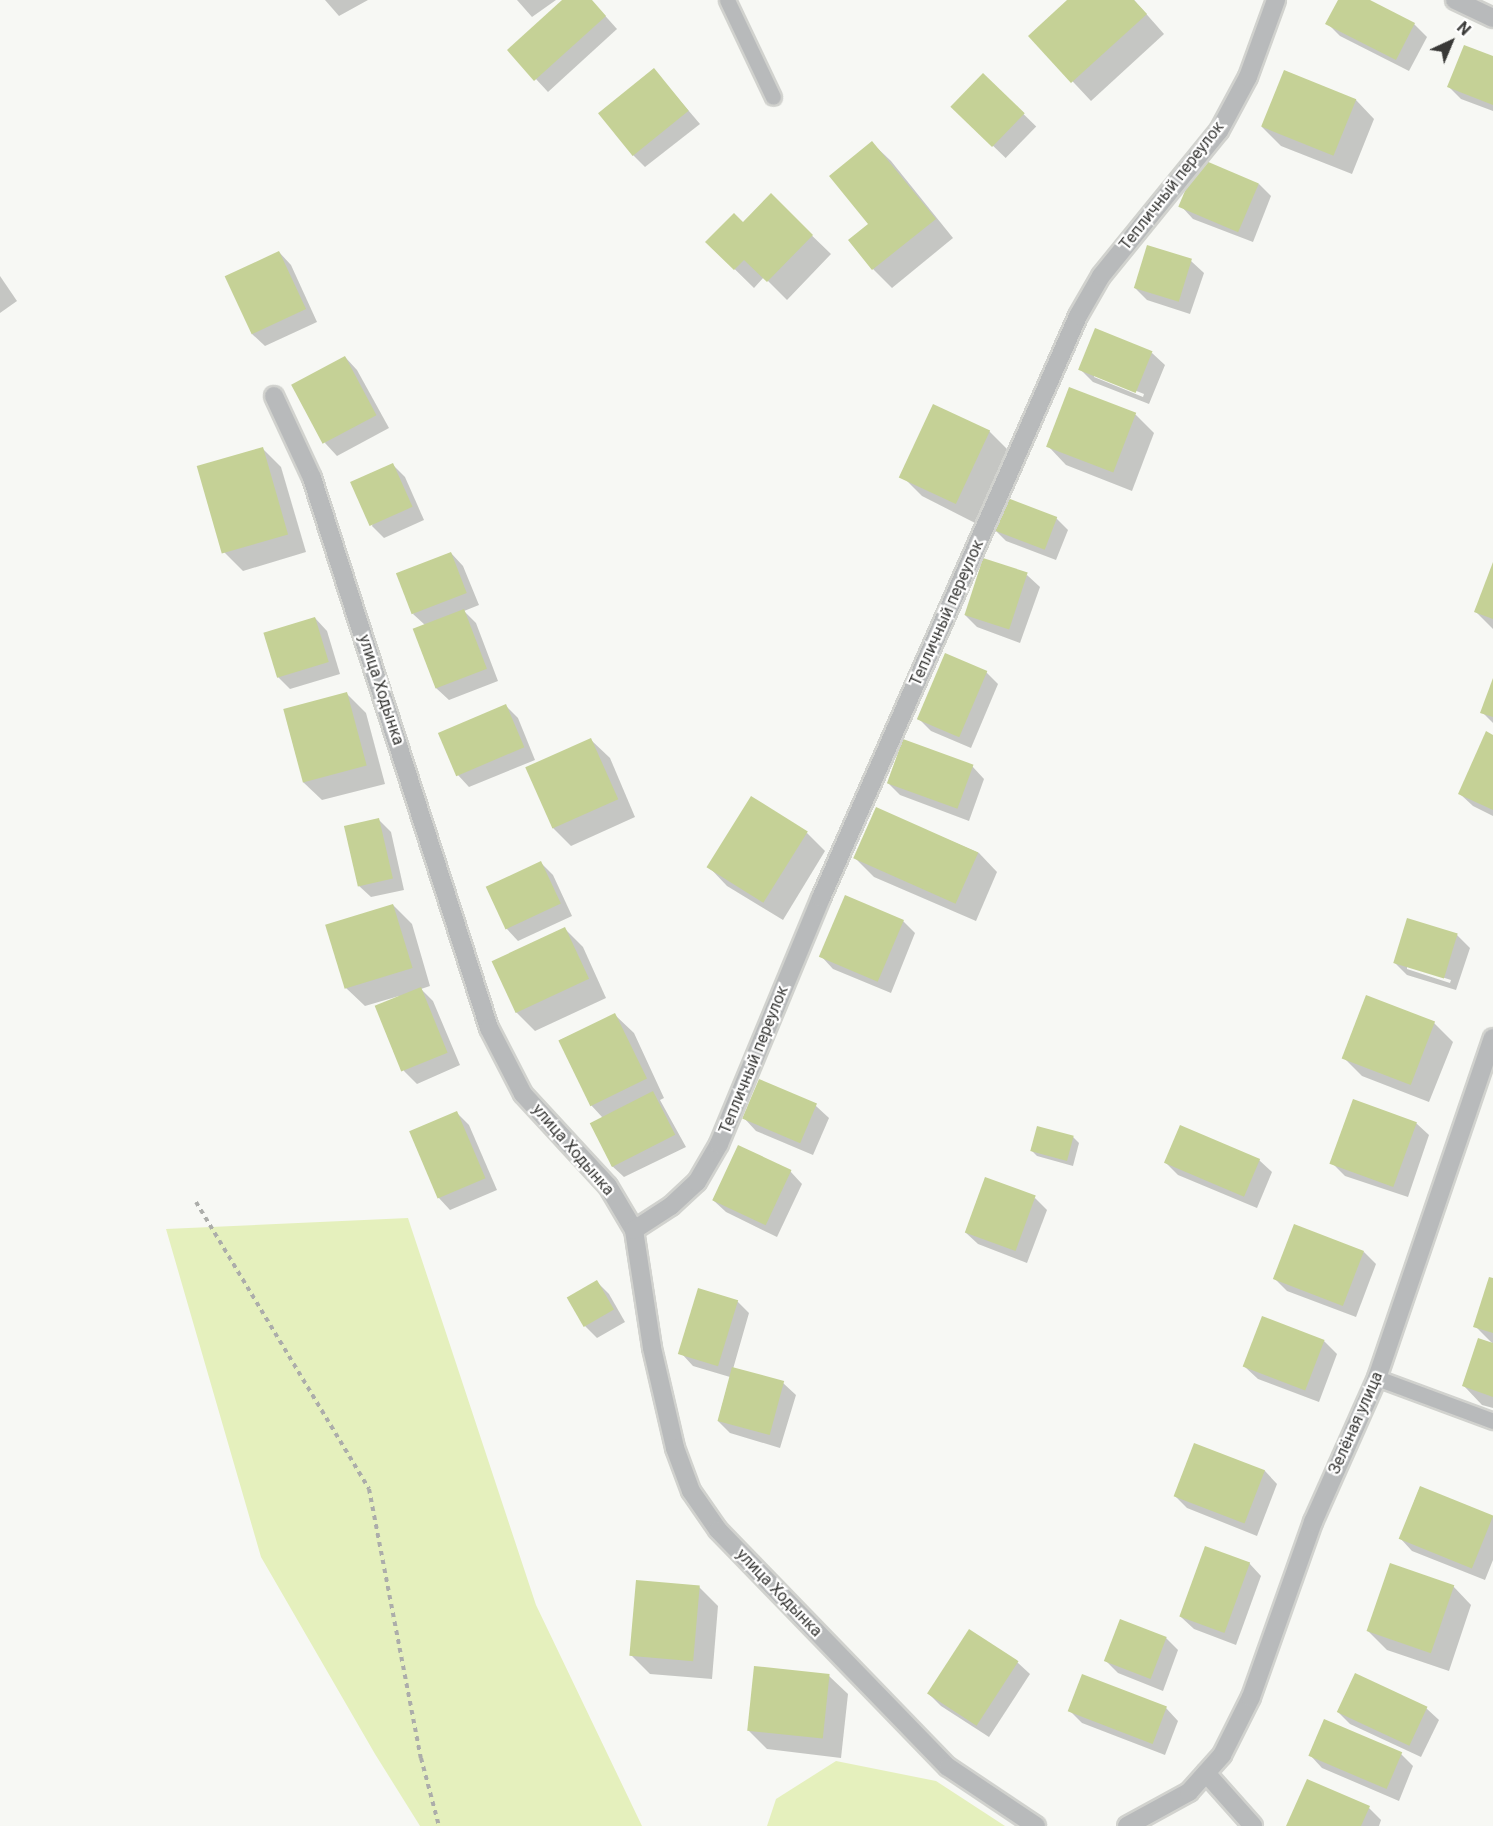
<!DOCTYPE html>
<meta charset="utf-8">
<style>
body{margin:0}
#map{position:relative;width:1493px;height:1826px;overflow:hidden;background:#f7f8f4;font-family:Roboto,sans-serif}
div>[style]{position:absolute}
.green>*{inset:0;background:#e5f0bd}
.shadow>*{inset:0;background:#0003;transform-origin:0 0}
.building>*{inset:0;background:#c5d196;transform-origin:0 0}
.path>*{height:4px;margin-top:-2px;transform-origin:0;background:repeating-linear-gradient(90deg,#acadaa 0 4.5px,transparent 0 9px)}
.roads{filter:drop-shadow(2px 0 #d1d2ce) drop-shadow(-2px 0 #d1d2ce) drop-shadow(0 2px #d1d2ce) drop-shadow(0 -2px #d1d2ce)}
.service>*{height:15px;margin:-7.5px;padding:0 7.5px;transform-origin:7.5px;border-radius:7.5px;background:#b8babb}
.minor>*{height:18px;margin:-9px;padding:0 9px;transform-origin:9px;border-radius:9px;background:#b8babb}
span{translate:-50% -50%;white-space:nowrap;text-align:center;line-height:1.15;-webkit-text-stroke:4.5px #fff;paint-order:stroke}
.street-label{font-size:16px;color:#393937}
.north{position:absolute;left:1421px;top:12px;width:60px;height:60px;-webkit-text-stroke:4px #fff;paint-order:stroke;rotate:44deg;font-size:16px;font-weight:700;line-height:24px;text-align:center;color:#393937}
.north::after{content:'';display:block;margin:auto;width:21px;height:27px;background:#393937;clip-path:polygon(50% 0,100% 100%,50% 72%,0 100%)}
</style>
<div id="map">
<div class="green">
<div style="clip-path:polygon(408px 1218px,536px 1605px,642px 1826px,420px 1826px,375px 1754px,261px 1557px,166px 1229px)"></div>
<div style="clip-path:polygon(836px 1761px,936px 1781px,1005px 1826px,767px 1826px,776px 1799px)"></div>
</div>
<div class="shadow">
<div style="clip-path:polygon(325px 0,368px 0,339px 16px)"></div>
<div style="clip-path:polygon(517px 0,556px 0,532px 17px)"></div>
<div style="clip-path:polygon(564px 0,591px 0,617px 29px,548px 92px,509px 50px)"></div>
<div style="clip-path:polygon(1069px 0,1134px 0,1164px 34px,1091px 101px,1030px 36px)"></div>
<div style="clip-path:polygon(1339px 0,1367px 0,1414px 24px,1427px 37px,1409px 71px,1340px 36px,1327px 23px)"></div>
<div style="clip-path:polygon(1493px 58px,1493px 111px,1461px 99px,1449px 87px)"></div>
<div style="clip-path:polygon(654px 70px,700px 124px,645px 167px,633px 155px)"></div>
<div style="clip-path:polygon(1284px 72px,1356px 100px,1374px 119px,1352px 174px,1281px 146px,1262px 127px)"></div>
<div style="left:983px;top:75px;width:74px;height:44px;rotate:44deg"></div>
<div style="clip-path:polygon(872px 143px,891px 161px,953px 238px,892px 288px,873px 269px,870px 224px)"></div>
<div style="clip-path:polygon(1259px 184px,1271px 196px,1253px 242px,1193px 219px,1181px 206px)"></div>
<div style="clip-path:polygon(771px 196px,831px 254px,787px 300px,764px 277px,754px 288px,707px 242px,743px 224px)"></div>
<div style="clip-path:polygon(279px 252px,291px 265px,317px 322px,265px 346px,252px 334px)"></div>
<div style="clip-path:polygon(1191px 261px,1204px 273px,1190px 314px,1147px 300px,1135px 288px)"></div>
<div style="clip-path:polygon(0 276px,17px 301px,0 313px)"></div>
<div style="clip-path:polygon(evenodd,1152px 353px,1165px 365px,1149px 404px,1093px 382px,1081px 370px,1152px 353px,1094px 374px,1144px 394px,1143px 397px,1094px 377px,1094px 374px)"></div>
<div style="clip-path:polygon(345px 357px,357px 370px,389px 428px,337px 456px,325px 443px)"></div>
<div style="clip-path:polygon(1070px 389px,1136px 415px,1154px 433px,1132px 491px,1066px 465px,1048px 446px)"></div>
<div style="clip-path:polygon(989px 431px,1008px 450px,979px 525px,922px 496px,903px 477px)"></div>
<div style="clip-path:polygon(262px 448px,281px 467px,306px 552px,243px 571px,224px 552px)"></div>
<div style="clip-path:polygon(393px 465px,405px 477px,424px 520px,384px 538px,372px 526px)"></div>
<div style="clip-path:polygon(1056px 518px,1068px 530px,1056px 560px,1006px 541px,994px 529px)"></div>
<div style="clip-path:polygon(451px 553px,463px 566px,479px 605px,464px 611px,476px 623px,498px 681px,449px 700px,436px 688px,414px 629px,425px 625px,413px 614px)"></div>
<div style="clip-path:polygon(1493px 566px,1493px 629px,1475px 611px)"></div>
<div style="clip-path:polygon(1027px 575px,1040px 587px,1020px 643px,977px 627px,965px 615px)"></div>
<div style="clip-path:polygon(315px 618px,327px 631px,340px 674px,290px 689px,278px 677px,265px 633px)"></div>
<div style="clip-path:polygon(986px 672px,998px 684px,971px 748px,931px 731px,919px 719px)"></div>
<div style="clip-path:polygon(1493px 682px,1493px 723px,1482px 712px)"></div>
<div style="clip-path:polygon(347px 694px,366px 713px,385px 784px,322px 800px,303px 782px)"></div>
<div style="clip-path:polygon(506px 706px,518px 718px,535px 760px,469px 787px,457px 774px)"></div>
<div style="clip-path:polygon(1493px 736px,1493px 816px,1473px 806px,1460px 794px)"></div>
<div style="clip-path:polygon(591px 740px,610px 758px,635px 817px,571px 846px,552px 827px)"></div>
<div style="clip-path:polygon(972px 766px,984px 779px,969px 821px,900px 795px,888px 783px)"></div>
<div style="clip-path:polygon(877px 809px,979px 853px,997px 872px,976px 921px,874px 877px,855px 858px)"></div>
<div style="clip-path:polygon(379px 820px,391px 832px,404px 890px,371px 897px,358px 885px)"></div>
<div style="clip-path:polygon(807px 833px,825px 851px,783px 920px,727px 886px,709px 867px)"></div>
<div style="clip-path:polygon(541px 863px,553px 875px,572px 916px,518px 941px,506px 928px)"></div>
<div style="clip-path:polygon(393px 905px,412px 924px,430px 986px,421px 989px,433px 1001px,460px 1065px,417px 1084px,404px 1071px,399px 996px,365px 1006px,346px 988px)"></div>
<div style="clip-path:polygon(903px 921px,915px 933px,891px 993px,833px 969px,821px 956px)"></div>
<div style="clip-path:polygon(564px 928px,583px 947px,606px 998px,535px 1031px,516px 1012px)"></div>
<div style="clip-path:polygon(evenodd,1457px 935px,1470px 948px,1456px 990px,1407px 975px,1394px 962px,1457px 935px,1407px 966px,1451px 980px,1450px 983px,1407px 969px,1407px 966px)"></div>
<div style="clip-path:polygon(615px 1015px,634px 1033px,664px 1098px,660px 1100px,686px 1147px,624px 1177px,611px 1165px,602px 1117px,591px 1105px,560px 1040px)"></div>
<div style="clip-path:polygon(1434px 1023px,1453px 1042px,1429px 1102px,1362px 1076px,1343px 1057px)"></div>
<div style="clip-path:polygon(760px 1081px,816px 1106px,829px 1118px,813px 1155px,756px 1131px,744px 1118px)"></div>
<div style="clip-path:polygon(457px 1113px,469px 1125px,497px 1190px,450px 1210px,438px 1197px)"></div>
<div style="clip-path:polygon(1416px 1123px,1429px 1135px,1408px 1197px,1345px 1176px,1333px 1164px)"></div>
<div style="clip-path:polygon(1073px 1137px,1079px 1143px,1073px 1166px,1037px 1156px,1031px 1150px)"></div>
<div style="clip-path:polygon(1259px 1160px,1272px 1172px,1257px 1208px,1178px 1175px,1166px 1163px)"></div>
<div style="clip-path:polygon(790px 1171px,802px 1184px,777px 1237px,726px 1212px,713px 1200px)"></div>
<div style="clip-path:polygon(1035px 1198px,1047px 1210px,1027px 1263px,978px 1244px,965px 1232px)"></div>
<div style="clip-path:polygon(1364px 1252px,1376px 1264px,1356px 1317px,1287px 1291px,1275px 1279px)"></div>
<div style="clip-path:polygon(1493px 1280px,1493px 1344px,1475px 1326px)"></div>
<div style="clip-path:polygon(596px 1281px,609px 1294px,625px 1322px,597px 1338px,585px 1326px)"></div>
<div style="clip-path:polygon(737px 1301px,749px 1313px,733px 1369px,783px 1383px,796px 1395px,780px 1448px,730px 1433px,718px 1421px,730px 1377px,693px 1366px,681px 1353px)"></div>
<div style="clip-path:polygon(1324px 1341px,1337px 1354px,1319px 1402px,1258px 1379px,1245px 1367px)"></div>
<div style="clip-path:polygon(1493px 1344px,1493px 1408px,1482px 1405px,1464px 1386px)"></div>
<div style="clip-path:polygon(1195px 1445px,1265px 1471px,1277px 1484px,1257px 1536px,1187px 1508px,1175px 1496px)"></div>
<div style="clip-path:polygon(1420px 1487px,1493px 1517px,1493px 1560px,1485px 1580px,1412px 1551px,1400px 1538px)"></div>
<div style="clip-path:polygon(1249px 1563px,1261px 1576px,1236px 1645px,1194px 1629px,1181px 1617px)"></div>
<div style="clip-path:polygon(1453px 1586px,1471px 1605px,1449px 1671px,1387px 1650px,1368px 1631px)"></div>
<div style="clip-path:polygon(699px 1587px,718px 1606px,712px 1679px,650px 1674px,631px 1655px)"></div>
<div style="clip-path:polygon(1166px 1638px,1178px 1650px,1163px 1691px,1118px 1673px,1106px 1661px)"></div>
<div style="clip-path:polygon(1017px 1662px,1030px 1674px,989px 1737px,941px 1706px,929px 1694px)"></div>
<div style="clip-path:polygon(829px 1676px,848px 1694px,841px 1758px,767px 1749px,748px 1730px)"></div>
<div style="clip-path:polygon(1166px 1708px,1178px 1721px,1165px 1755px,1082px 1723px,1069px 1710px)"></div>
<div style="clip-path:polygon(1426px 1708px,1439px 1720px,1421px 1757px,1350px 1724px,1338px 1712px)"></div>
<div style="clip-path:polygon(1401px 1754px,1413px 1766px,1399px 1801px,1322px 1768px,1310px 1755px)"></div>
<div style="clip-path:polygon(1369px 1808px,1381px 1820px,1379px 1826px,1288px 1826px)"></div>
</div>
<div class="building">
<div style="clip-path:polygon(562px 0,592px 0,606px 16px,534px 81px,507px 50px)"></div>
<div style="clip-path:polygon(1067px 0,1134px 0,1147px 14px,1071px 83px,1028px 36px)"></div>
<div style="clip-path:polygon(1338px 0,1370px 0,1415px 23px,1396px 60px,1325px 24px)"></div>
<div style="clip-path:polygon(1464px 45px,1493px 56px,1493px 105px,1447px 87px)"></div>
<div style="left:654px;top:68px;width:55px;height:72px;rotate:51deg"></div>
<div style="left:1284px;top:70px;width:78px;height:61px;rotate:22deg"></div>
<div style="left:983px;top:73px;width:58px;height:47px;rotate:44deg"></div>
<div style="clip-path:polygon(872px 141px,936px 219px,872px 270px,848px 240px,868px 224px,829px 176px)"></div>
<div style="left:1199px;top:158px;width:65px;height:53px;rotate:23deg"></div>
<div style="clip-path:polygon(771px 193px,813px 235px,767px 282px,744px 260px,734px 270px,705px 242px,734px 213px,743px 222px)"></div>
<div style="left:1147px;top:245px;width:47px;height:45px;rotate:17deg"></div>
<div style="left:279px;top:251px;width:64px;height:60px;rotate:65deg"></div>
<div style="left:1095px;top:328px;width:62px;height:45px;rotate:22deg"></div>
<div style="left:345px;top:356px;width:67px;height:61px;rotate:62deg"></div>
<div style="left:1069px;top:387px;width:72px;height:64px;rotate:21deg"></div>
<div style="left:933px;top:404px;width:63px;height:81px;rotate:25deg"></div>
<div style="left:263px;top:447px;width:91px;height:69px;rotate:74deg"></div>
<div style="left:393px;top:463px;width:48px;height:47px;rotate:66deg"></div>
<div style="left:1005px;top:497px;width:56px;height:35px;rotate:21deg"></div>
<div style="left:451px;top:552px;width:44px;height:59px;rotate:69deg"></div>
<div style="left:983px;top:558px;width:47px;height:60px;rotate:18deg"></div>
<div style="clip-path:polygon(1493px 562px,1493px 619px,1474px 612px)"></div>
<div style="left:464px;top:609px;width:64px;height:55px;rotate:69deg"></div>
<div style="left:315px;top:617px;width:47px;height:54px;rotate:73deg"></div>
<div style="left:945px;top:653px;width:46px;height:72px;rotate:23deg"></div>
<div style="clip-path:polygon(1493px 678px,1493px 717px,1480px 713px)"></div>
<div style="left:347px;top:692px;width:76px;height:66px;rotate:75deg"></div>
<div style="left:506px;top:704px;width:47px;height:74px;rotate:67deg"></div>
<div style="clip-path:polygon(1486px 731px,1493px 735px,1493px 810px,1458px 794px)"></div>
<div style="left:591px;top:738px;width:67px;height:72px;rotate:66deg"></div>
<div style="left:903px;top:739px;width:75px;height:47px;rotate:20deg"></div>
<div style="left:751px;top:796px;width:67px;height:84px;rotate:32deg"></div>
<div style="left:876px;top:807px;width:112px;height:56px;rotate:24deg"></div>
<div style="left:379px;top:818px;width:62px;height:36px;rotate:77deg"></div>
<div style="left:541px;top:861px;width:47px;height:61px;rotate:65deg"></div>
<div style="left:845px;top:895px;width:64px;height:67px;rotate:23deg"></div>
<div style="left:393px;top:904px;width:67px;height:71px;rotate:73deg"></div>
<div style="left:1407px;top:918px;width:53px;height:47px;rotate:17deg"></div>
<div style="left:565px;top:927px;width:57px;height:81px;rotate:65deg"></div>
<div style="left:421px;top:987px;width:71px;height:50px;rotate:68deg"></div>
<div style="left:1366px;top:995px;width:74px;height:68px;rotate:21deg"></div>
<div style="left:615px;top:1013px;width:73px;height:63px;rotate:64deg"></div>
<div style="left:759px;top:1079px;width:63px;height:43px;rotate:23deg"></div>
<div style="left:653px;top:1091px;width:49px;height:71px;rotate:63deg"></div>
<div style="left:1353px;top:1099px;width:68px;height:69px;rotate:20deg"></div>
<div style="left:457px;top:1111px;width:73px;height:52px;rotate:67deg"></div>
<div style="left:1180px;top:1125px;width:87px;height:41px;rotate:23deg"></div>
<div style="left:1037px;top:1126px;width:38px;height:26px;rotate:15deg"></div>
<div style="left:738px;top:1145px;width:59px;height:61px;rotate:25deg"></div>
<div style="left:985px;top:1177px;width:54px;height:59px;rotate:20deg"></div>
<div style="left:1294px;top:1224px;width:75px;height:59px;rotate:21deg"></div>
<div style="clip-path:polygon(1489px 1277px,1493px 1278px,1493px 1333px,1473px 1327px)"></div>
<div style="left:597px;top:1280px;width:34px;height:35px;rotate:60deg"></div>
<div style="left:698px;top:1288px;width:42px;height:69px;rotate:17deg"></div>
<div style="left:1262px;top:1316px;width:67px;height:54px;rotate:21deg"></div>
<div style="clip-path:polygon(1478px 1338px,1493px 1343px,1493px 1397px,1462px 1386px)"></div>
<div style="left:732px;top:1367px;width:54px;height:56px;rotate:15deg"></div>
<div style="left:1194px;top:1443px;width:76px;height:57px;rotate:21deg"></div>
<div style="left:1420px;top:1486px;width:79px;height:57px;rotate:22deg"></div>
<div style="left:1205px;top:1546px;width:48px;height:75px;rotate:20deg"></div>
<div style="left:1390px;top:1563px;width:68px;height:72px;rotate:19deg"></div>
<div style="left:636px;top:1580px;width:64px;height:76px;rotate:5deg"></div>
<div style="left:1120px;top:1619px;width:50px;height:45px;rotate:21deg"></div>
<div style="left:969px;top:1629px;width:59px;height:77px;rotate:33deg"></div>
<div style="left:754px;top:1666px;width:76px;height:65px;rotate:6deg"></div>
<div style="left:1355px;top:1673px;width:80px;height:43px;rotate:25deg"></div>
<div style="left:1082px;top:1674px;width:91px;height:40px;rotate:21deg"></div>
<div style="left:1324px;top:1719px;width:85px;height:40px;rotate:23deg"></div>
<div style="clip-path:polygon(1307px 1779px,1370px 1806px,1361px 1826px,1286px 1826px)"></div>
</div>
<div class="path">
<div style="left:196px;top:1202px;width:335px;rotate:58.9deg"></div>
<div style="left:369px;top:1489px;width:274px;rotate:79.1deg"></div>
<div style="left:421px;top:1758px;width:70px;rotate:75.2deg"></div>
</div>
<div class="roads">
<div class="service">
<div style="left:727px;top:0;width:107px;rotate:64.6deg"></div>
<div style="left:1377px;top:1378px;width:124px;rotate:20.3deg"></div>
</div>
<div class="minor">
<div style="left:1455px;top:0;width:42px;rotate:25.3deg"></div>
<div style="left:274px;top:396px;width:90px;rotate:65.1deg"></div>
<div style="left:312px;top:478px;width:578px;rotate:72.16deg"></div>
<div style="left:489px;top:1028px;width:74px;rotate:62.7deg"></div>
<div style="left:523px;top:1094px;width:125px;rotate:47.3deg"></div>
<div style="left:608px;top:1186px;width:51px;rotate:59.4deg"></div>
<div style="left:634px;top:1230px;width:119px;rotate:81.3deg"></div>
<div style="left:652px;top:1348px;width:103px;rotate:77deg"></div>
<div style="left:675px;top:1448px;width:46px;rotate:69.6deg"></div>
<div style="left:691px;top:1491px;width:47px;rotate:55.3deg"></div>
<div style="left:718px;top:1530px;width:330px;rotate:45.9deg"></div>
<div style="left:948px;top:1767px;width:106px;rotate:33.8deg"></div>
<div style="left:634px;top:1230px;width:44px;rotate:-33deg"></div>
<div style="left:671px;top:1206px;width:35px;rotate:-43deg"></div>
<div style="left:697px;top:1182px;width:44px;rotate:-59.9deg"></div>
<div style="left:719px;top:1144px;width:266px;rotate:-67.5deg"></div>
<div style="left:821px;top:898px;width:636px;rotate:-66.17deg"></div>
<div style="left:1078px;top:316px;width:46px;rotate:-60.1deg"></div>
<div style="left:1101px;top:276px;width:187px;rotate:-50.9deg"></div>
<div style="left:1219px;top:131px;width:61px;rotate:-61.8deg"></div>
<div style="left:1248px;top:77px;width:82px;rotate:-70deg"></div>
<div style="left:1206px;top:1773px;width:71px;rotate:48.4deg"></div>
<div style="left:1127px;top:1826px;width:71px;rotate:-28.7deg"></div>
<div style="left:1189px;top:1792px;width:50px;rotate:-48.3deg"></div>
<div style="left:1222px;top:1755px;width:65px;rotate:-63.4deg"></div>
<div style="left:1251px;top:1697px;width:186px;rotate:-70.5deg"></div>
<div style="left:1313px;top:1522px;width:158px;rotate:-66deg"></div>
<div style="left:1377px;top:1378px;width:359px;rotate:-71.2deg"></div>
</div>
</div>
<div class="street-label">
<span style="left:1172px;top:186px;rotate:-52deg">Тепличный переулок</span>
<span style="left:947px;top:613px;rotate:-66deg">Тепличный переулок</span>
<span style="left:381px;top:690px;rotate:72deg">улица Ходынка</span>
<span style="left:754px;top:1060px;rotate:-68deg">Тепличный переулок</span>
<span style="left:573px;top:1150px;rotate:49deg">улица Ходынка</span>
<span style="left:1356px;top:1423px;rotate:-66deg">Зелёная улица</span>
<span style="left:779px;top:1593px;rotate:46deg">улица Ходынка</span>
</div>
<div class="north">N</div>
</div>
